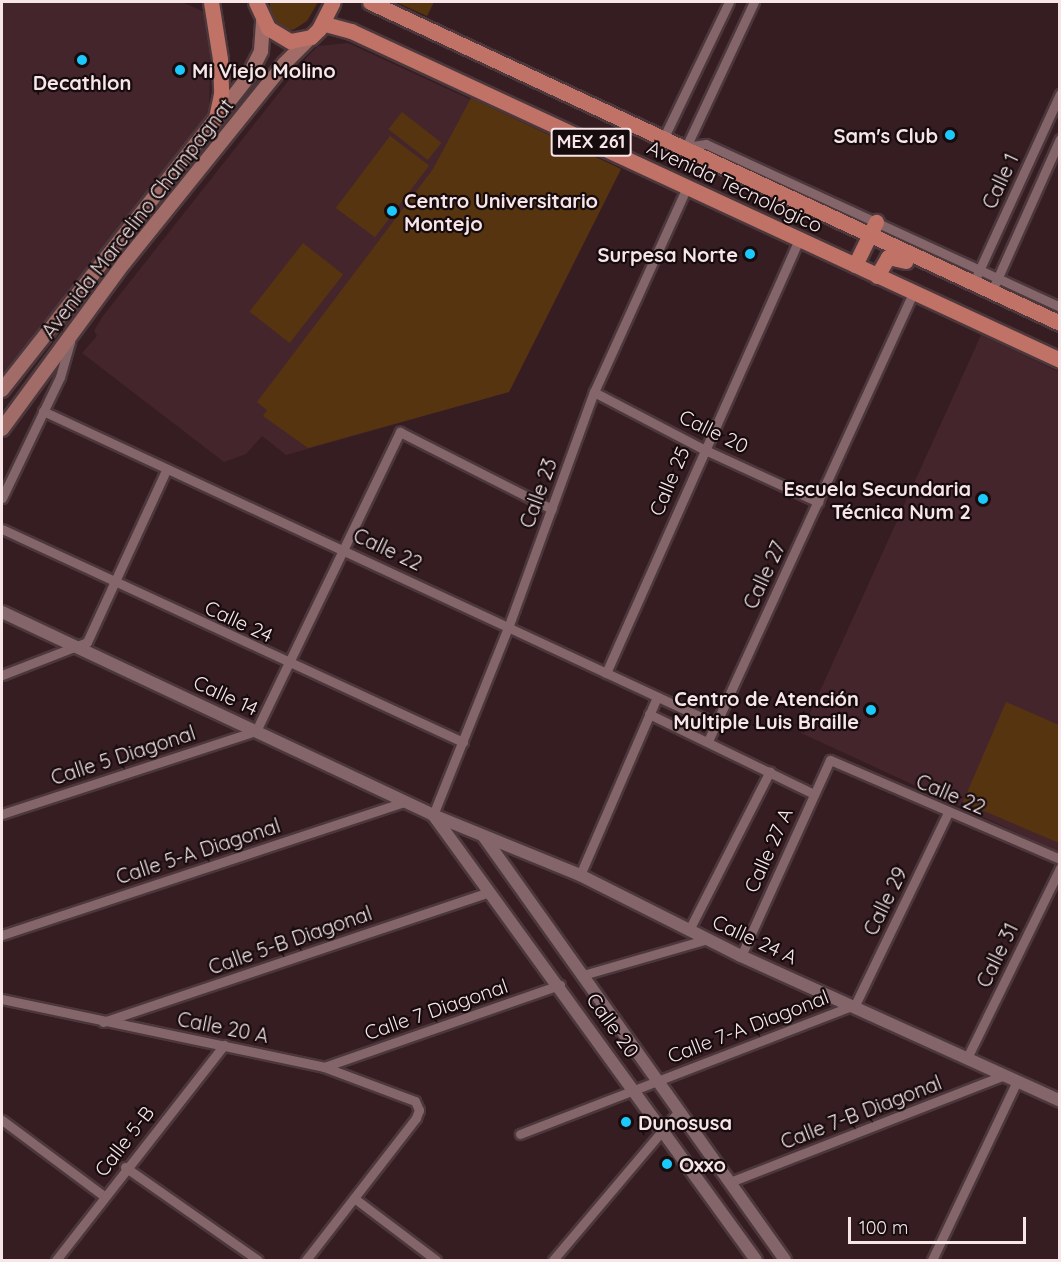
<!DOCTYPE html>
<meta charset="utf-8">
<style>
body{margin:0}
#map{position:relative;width:1061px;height:1262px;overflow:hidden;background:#361d22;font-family:Quicksand,sans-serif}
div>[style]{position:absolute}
.built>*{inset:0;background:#44252c}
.green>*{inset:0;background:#573410;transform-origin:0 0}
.roads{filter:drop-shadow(2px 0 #4c383c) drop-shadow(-2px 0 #4c383c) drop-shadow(0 2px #4c383c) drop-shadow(0 -2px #4c383c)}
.minor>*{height:9px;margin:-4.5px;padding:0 4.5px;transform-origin:4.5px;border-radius:4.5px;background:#83656a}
.tertiary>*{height:12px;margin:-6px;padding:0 6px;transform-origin:6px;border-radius:6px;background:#83656a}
.secondary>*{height:14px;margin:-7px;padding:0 7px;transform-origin:7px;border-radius:7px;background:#a16c67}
.primary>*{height:15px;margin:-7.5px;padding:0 7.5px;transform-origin:7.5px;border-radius:7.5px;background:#bf7265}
.dots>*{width:16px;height:16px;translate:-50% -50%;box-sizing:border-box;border:3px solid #160b0d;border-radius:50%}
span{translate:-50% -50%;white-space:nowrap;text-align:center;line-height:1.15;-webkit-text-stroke:4.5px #160b0d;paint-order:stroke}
.shield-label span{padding:2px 4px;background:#160b0d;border:2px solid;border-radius:4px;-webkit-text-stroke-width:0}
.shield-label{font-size:18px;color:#f7e5e8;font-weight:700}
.poi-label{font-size:20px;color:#f7e5e8;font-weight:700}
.left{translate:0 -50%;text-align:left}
.right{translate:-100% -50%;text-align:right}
.street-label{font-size:20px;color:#f7e5e8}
.frame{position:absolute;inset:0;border:3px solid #f7e5e8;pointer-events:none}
.scale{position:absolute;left:848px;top:1217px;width:178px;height:27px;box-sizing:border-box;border:3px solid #f7e5e8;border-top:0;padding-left:8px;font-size:18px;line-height:21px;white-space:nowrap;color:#f7e5e8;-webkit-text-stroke:4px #160b0d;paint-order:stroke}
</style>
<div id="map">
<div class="built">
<div style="clip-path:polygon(2px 2px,182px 2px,207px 13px,211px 32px,209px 114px,2px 374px)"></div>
<div style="clip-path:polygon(348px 43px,621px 169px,509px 392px,286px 455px,262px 436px,246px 454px,224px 462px,82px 353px,97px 336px,94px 331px,103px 316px,308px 56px,318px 46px)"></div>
<div style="clip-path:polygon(981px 335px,1059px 372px,1059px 852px,801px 733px)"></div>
</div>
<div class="green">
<div style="clip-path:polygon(318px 2px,307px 21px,293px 30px,278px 28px,270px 13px,270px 2px)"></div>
<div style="clip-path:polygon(396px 2px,434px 2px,427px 16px)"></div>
<div style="clip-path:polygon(471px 98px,621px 169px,509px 392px,308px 448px,263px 416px,267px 410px,257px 402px,433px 169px)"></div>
<div style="left:402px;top:112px;width:50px;height:22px;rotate:38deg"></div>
<div style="left:390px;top:136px;width:49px;height:90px;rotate:37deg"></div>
<div style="left:303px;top:243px;width:51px;height:87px;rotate:38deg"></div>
<div style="clip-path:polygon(1006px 702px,1059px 725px,1059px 843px,963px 802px)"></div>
</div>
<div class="roads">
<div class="minor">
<div style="left:664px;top:137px;width:150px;rotate:-64.3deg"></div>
<div style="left:686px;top:147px;width:20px;rotate:-9deg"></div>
<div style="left:706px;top:144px;width:390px;rotate:24.7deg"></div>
<div style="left:686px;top:147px;width:160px;rotate:-64.9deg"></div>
<div style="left:977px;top:275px;width:199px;rotate:-65.4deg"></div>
<div style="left:995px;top:284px;width:159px;rotate:-65.9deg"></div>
<div style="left:594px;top:392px;width:123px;rotate:27.6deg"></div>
<div style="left:703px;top:449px;width:127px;rotate:24.7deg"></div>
<div style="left:43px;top:411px;width:742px;rotate:24.94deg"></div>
<div style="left:2px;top:498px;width:134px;rotate:-64.4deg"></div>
<div style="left:60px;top:377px;width:37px;rotate:-74deg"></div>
<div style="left:2px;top:529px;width:508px;rotate:24.8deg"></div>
<div style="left:606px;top:673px;width:475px;rotate:-66deg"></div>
<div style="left:2px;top:675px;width:91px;rotate:-21.2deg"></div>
<div style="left:87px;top:642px;width:189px;rotate:-65.3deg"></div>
<div style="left:649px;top:714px;width:181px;rotate:25.9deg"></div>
<div style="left:708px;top:741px;width:494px;rotate:-65.4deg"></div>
<div style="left:2px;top:814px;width:267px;rotate:-18.1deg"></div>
<div style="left:256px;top:731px;width:332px;rotate:-64.3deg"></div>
<div style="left:400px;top:432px;width:170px;rotate:26.9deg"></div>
<div style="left:433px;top:815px;width:205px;rotate:-68.2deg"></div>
<div style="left:509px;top:625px;width:248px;rotate:-70deg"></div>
<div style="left:594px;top:392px;width:225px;rotate:-65.6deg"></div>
<div style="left:580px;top:875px;width:194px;rotate:-66.6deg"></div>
<div style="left:689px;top:930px;width:178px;rotate:-63deg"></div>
<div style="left:2px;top:935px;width:426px;rotate:-18.3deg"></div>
<div style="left:741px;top:956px;width:215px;rotate:-65.6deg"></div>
<div style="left:830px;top:760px;width:250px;rotate:23.3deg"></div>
<div style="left:583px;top:975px;width:130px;rotate:-16.1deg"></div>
<div style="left:2px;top:999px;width:329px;rotate:11.9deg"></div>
<div style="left:324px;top:1067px;width:97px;rotate:20.5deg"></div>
<div style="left:415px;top:1101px;width:10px;rotate:66deg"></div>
<div style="left:419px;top:1110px;width:9px;rotate:111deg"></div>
<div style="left:416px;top:1118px;width:180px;rotate:127.8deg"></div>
<div style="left:103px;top:1022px;width:408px;rotate:-18.6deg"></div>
<div style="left:967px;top:1058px;width:212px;rotate:-63.9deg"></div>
<div style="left:324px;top:1067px;width:250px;rotate:-19.2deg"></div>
<div style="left:2px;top:1120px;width:127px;rotate:36.7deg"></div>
<div style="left:520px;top:1134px;width:359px;rotate:-21.1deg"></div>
<div style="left:855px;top:1005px;width:213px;rotate:-64.2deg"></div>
<div style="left:125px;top:1167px;width:162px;rotate:35deg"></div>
<div style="left:730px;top:1182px;width:294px;rotate:-21.3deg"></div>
<div style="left:354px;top:1198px;width:103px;rotate:37.1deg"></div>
<div style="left:56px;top:1260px;width:273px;rotate:-52deg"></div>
<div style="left:553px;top:1260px;width:194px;rotate:-49.8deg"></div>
<div style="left:932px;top:1260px;width:198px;rotate:-64.6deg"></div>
</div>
<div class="tertiary">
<div style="left:2px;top:612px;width:476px;rotate:25.2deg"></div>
<div style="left:433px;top:815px;width:159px;rotate:22.2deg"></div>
<div style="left:580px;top:875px;width:180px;rotate:26.7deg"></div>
<div style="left:741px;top:956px;width:350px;rotate:24.4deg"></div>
<div style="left:434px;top:816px;width:548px;rotate:54.05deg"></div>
<div style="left:484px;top:837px;width:519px;rotate:54.56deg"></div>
</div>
<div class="secondary">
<div style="left:2px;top:390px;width:398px;rotate:-51.8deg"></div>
<div style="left:248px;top:77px;width:29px;rotate:-63deg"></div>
<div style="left:261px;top:51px;width:30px;rotate:-86deg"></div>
<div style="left:2px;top:429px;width:206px;rotate:-53.7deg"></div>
<div style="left:124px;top:263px;width:255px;rotate:-51.2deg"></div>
<div style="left:284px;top:64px;width:38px;rotate:-45deg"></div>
</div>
<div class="primary">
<div style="left:211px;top:2px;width:58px;rotate:81deg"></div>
<div style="left:220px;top:59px;width:35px;rotate:88deg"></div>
<div style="left:221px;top:94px;width:25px;rotate:102deg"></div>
<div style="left:256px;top:2px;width:29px;rotate:65deg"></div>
<div style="left:268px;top:28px;width:26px;rotate:31deg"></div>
<div style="left:290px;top:41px;width:21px;rotate:-11deg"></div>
<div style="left:311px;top:37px;width:11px;rotate:-45deg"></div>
<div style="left:319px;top:29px;width:30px;rotate:-63deg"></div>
<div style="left:370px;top:2px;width:761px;rotate:24.95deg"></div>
<div style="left:325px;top:24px;width:27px;rotate:15deg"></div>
<div style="left:351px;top:31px;width:782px;rotate:24.89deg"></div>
<div style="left:855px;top:265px;width:48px;rotate:-64deg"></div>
<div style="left:877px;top:276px;width:22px;rotate:-60deg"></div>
<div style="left:888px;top:257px;width:18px;rotate:13deg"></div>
</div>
</div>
<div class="dots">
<div style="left:82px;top:60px;background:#1bc9fc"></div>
<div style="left:180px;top:70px;background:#1bc9fc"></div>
<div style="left:950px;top:135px;background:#1bc9fc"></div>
<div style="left:392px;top:211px;background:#1bc9fc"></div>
<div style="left:750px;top:254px;background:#1bc9fc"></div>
<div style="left:983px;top:499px;background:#1bc9fc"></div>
<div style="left:871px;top:710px;background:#1bc9fc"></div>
<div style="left:626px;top:1122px;background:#1bc9fc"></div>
<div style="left:667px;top:1164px;background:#1bc9fc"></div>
</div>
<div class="shield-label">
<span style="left:591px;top:142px">MEX 261</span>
</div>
<div class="poi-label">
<span class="left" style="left:192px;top:70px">Mi Viejo Molino</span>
<span style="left:82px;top:82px">Decathlon</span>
<span class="right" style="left:938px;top:135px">Sam's Club</span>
<span class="left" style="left:404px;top:212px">Centro Universitario<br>Montejo</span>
<span class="right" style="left:738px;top:254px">Surpesa Norte</span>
<span class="right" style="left:971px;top:500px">Escuela Secundaria<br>Técnica Num 2</span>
<span class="right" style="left:859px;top:710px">Centro de Atención<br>Multiple Luis Braille</span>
<span class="left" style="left:638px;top:1122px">Dunosusa</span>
<span class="left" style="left:679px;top:1164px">Oxxo</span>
</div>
<div class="street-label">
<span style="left:1000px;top:181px;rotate:-65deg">Calle 1</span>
<span style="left:735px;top:186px;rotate:25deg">Avenida Tecnológico</span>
<span style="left:137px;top:218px;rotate:-52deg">Avenida Marcelino Champagnat</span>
<span style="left:714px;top:431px;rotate:26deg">Calle 20</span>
<span style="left:669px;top:481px;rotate:-67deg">Calle 25</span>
<span style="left:538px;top:493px;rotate:-70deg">Calle 23</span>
<span style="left:388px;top:549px;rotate:25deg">Calle 22</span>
<span style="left:764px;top:575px;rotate:-65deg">Calle 27</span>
<span style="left:239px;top:621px;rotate:25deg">Calle 24</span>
<span style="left:226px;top:695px;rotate:25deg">Calle 14</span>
<span style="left:123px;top:755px;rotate:-18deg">Calle 5 Diagonal</span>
<span style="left:951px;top:794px;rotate:23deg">Calle 22</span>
<span style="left:768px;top:850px;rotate:-66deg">Calle 27 A</span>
<span style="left:198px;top:851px;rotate:-18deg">Calle 5-A Diagonal</span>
<span style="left:885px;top:901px;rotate:-64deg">Calle 29</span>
<span style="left:755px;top:939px;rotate:25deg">Calle 24 A</span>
<span style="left:290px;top:940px;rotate:-19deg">Calle 5-B Diagonal</span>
<span style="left:997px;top:955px;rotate:-64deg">Calle 31</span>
<span style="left:436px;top:1009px;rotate:-19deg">Calle 7 Diagonal</span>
<span style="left:613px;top:1025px;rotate:54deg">Calle 20</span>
<span style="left:748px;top:1026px;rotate:-21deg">Calle 7-A Diagonal</span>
<span style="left:223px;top:1027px;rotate:11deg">Calle 20 A</span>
<span style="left:861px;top:1112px;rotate:-21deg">Calle 7-B Diagonal</span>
<span style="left:124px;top:1141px;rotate:-52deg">Calle 5-B</span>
</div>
<div class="frame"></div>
<div class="scale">100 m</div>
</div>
